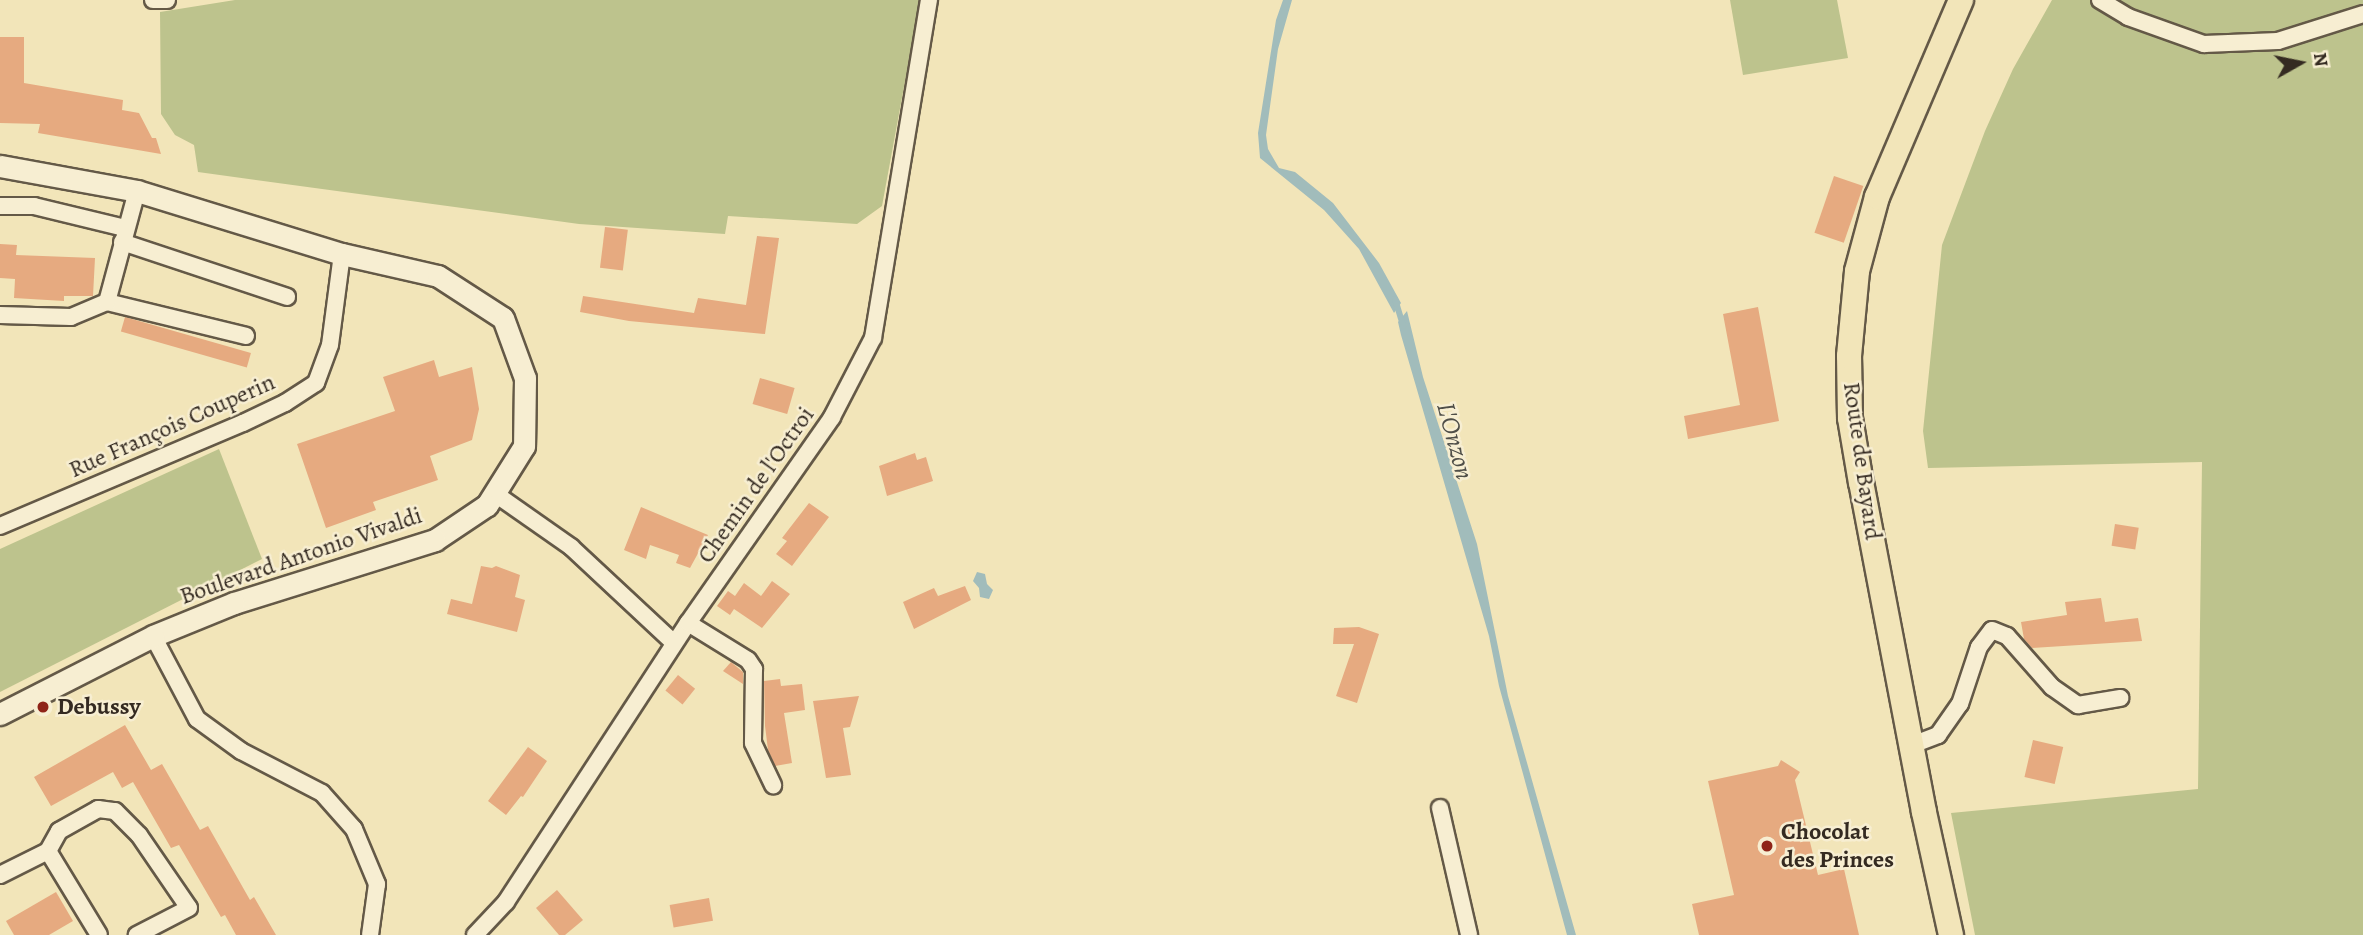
<!DOCTYPE html>
<meta charset="utf-8">
<style>
body{margin:0}
#map{position:relative;width:2363px;height:935px;overflow:hidden;background:#f2e5b9;font-family:Alegreya,serif}
div>[style]{position:absolute}
.green>*{inset:0;background:#bdc38d}
.water>*{inset:0;background:#a1bcbb}
.stream>*{height:6px;margin:-3px;padding:0 3px;transform-origin:3px;border-radius:3px;background:#a1bcbb}
.building>*{inset:0;background:#e6aa80;transform-origin:0 0}
.roads{filter:drop-shadow(2px 0 #645947) drop-shadow(-2px 0 #645947) drop-shadow(0 2px #645947) drop-shadow(0 -2px #645947)}
.street>*{height:16px;margin:-8px;padding:0 8px;transform-origin:8px;border-radius:8px;background:#f7eed2}
.secondary>*{height:21px;margin:-10.5px;padding:0 10.5px;transform-origin:10.5px;border-radius:10.5px;background:#f7eed2}
.primary>*{height:24px;margin:-12px;padding:0 12px;transform-origin:12px;border-radius:12px;background:#f2e5b9}
.dots>*{width:19px;height:19px;translate:-50% -50%;box-sizing:border-box;border:4px solid #f7eed2;border-radius:50%}
span{translate:-50% -50%;white-space:nowrap;text-align:center;line-height:1.15;-webkit-text-stroke:5px #f7eed2;paint-order:stroke}
.street-label{font-size:24px;color:#342a21}
.poi-label{font-size:24px;color:#342a21;font-weight:700}
.left{translate:0 -50%;text-align:left}
.water-label{font-size:26px;color:#4f4e48;font-style:italic}
.north{position:absolute;left:2265px;top:28px;width:70px;height:70px;-webkit-text-stroke:5px #f7eed2;paint-order:stroke;rotate:81deg;font-size:19px;font-weight:700;line-height:28px;text-align:center;color:#342a21}
.north::after{content:'';display:block;margin:auto;width:24px;height:32px;background:#342a21;clip-path:polygon(50% 0,100% 100%,50% 72%,0 100%)}
</style>
<div id="map">
<div class="green">
<div style="clip-path:polygon(235px 0,920px 0,882px 206px,857px 224px,728px 216px,725px 234px,579px 224px,198px 172px,194px 145px,175px 135px,161px 114px,160px 12px)"></div>
<div style="clip-path:polygon(1730px 0,1837px 0,1848px 58px,1743px 75px)"></div>
<div style="clip-path:polygon(2052px 0,2363px 0,2363px 935px,1975px 935px,1951px 813px,2198px 789px,2202px 462px,1928px 468px,1923px 431px,1942px 245px,1985px 131px,2013px 69px)"></div>
<div style="clip-path:polygon(219px 449px,262px 559px,0 692px,0 549px)"></div>
</div>
<div class="water">
<div style="clip-path:polygon(1283px 0,1292px 0,1278px 49px,1266px 135px,1268px 149px,1279px 168px,1295px 172px,1333px 203px,1379px 263px,1401px 303px,1394px 313px,1359px 249px,1324px 210px,1260px 158px,1258px 133px,1276px 20px)"></div>
<div style="clip-path:polygon(1407px 311px,1423px 377px,1477px 544px,1508px 696px,1576px 935px,1567px 935px,1499px 686px,1489px 636px,1401px 335px,1398px 322px)"></div>
<div style="clip-path:polygon(977px 572px,985px 574px,987px 584px,993px 590px,989px 599px,980px 597px,979px 588px,973px 581px)"></div>
</div>
<div class="stream">
<div style="left:1395px;top:299px;width:28px;rotate:73deg"></div>
</div>
<div class="building">
<div style="clip-path:polygon(0 37px,24px 37px,24px 83px,123px 100px,122px 110px,139px 113px,152px 138px,156px 138px,161px 154px,38px 133px,40px 124px,0 123px)"></div>
<div style="left:1834px;top:176px;width:31px;height:60px;rotate:19deg"></div>
<div style="left:605px;top:227px;width:23px;height:41px;rotate:7deg"></div>
<div style="clip-path:polygon(757px 236px,779px 238px,765px 334px,629px 321px,580px 312px,583px 296px,694px 313px,698px 298px,746px 305px)"></div>
<div style="clip-path:polygon(0 244px,17px 245px,16px 255px,95px 258px,93px 296px,64px 296px,64px 301px,14px 298px,15px 279px,0 278px)"></div>
<div style="clip-path:polygon(1758px 307px,1779px 421px,1688px 439px,1684px 416px,1740px 405px,1723px 314px)"></div>
<div style="left:125px;top:317px;width:131px;height:15px;rotate:16deg"></div>
<div style="clip-path:polygon(434px 360px,439px 377px,472px 367px,479px 409px,472px 440px,430px 456px,438px 480px,373px 502px,376px 510px,326px 528px,297px 444px,395px 411px,383px 377px)"></div>
<div style="left:760px;top:378px;width:36px;height:27px;rotate:16deg"></div>
<div style="clip-path:polygon(915px 453px,917px 460px,926px 457px,933px 481px,887px 496px,879px 466px)"></div>
<div style="clip-path:polygon(809px 503px,829px 517px,792px 566px,776px 554px,787px 541px,782px 538px)"></div>
<div style="clip-path:polygon(641px 507px,708px 535px,690px 568px,676px 563px,679px 555px,650px 545px,646px 559px,624px 550px)"></div>
<div style="left:2115px;top:524px;width:24px;height:22px;rotate:9deg"></div>
<div style="clip-path:polygon(481px 566px,492px 568px,496px 566px,520px 575px,515px 597px,525px 600px,517px 632px,447px 614px,451px 599px,472px 604px)"></div>
<div style="clip-path:polygon(772px 581px,790px 594px,762px 628px,734px 609px,730px 615px,717px 606px,728px 591px,735px 596px,744px 583px,761px 596px)"></div>
<div style="clip-path:polygon(965px 586px,971px 600px,914px 629px,903px 602px,934px 588px,938px 596px)"></div>
<div style="clip-path:polygon(2101px 598px,2105px 622px,2138px 618px,2142px 641px,2032px 648px,2024px 639px,2021px 622px,2067px 615px,2065px 602px)"></div>
<div style="clip-path:polygon(1359px 627px,1379px 634px,1357px 703px,1336px 696px,1354px 644px,1333px 644px,1334px 628px)"></div>
<div style="clip-path:polygon(731px 662px,743px 672px,743px 684px,723px 671px)"></div>
<div style="left:678px;top:675px;width:22px;height:20px;rotate:39deg"></div>
<div style="clip-path:polygon(780px 679px,781px 686px,802px 684px,805px 710px,784px 713px,792px 763px,775px 766px,768px 750px,765px 726px,764px 681px)"></div>
<div style="clip-path:polygon(859px 696px,850px 727px,843px 728px,851px 775px,826px 778px,813px 701px)"></div>
<div style="clip-path:polygon(125px 725px,151px 770px,162px 764px,200px 830px,208px 826px,250px 900px,254px 897px,276px 935px,236px 935px,225px 915px,221px 917px,179px 845px,171px 848px,133px 782px,122px 788px,113px 772px,51px 806px,34px 777px)"></div>
<div style="left:2033px;top:740px;width:31px;height:38px;rotate:13deg"></div>
<div style="clip-path:polygon(528px 747px,547px 761px,523px 797px,521px 796px,506px 815px,488px 801px)"></div>
<div style="clip-path:polygon(1781px 760px,1800px 772px,1795px 780px,1818px 875px,1844px 869px,1859px 935px,1699px 935px,1692px 904px,1734px 895px,1708px 781px,1778px 766px)"></div>
<div style="clip-path:polygon(557px 890px,583px 920px,565px 935px,559px 935px,536px 908px)"></div>
<div style="clip-path:polygon(56px 892px,73px 921px,49px 935px,14px 935px,6px 921px)"></div>
<div style="left:709px;top:898px;width:23px;height:40px;rotate:80deg"></div>
</div>
<div class="roads">
<div class="street">
<div style="left:153px;top:0;width:14px"></div>
<div style="left:2100px;top:0;width:33px;rotate:31deg"></div>
<div style="left:2128px;top:17px;width:81px;rotate:19.6deg"></div>
<div style="left:2204px;top:44px;width:74px;rotate:-2.3deg"></div>
<div style="left:2278px;top:41px;width:89px;rotate:-17.6deg"></div>
<div style="left:0;top:206px;width:34px"></div>
<div style="left:34px;top:206px;width:94px;rotate:13.6deg"></div>
<div style="left:122px;top:242px;width:174px;rotate:18.4deg"></div>
<div style="left:107px;top:302px;width:143px;rotate:13.7deg"></div>
<div style="left:0;top:315px;width:71px;rotate:1.6deg"></div>
<div style="left:71px;top:317px;width:39px;rotate:-23deg"></div>
<div style="left:107px;top:302px;width:115px;rotate:-74.9deg"></div>
<div style="left:494px;top:493px;width:94px;rotate:35deg"></div>
<div style="left:571px;top:547px;width:141px;rotate:43deg"></div>
<div style="left:0;top:526px;width:264px;rotate:-23deg"></div>
<div style="left:243px;top:423px;width:47px;rotate:-25.5deg"></div>
<div style="left:285px;top:403px;width:37px;rotate:-33deg"></div>
<div style="left:316px;top:383px;width:40px;rotate:-69.8deg"></div>
<div style="left:330px;top:345px;width:92px;rotate:-82.5deg"></div>
<div style="left:688px;top:623px;width:70px;rotate:31.7deg"></div>
<div style="left:748px;top:660px;width:11px;rotate:56deg"></div>
<div style="left:754px;top:669px;width:74px;rotate:90.8deg"></div>
<div style="left:753px;top:743px;width:47px;rotate:64.5deg"></div>
<div style="left:153px;top:636px;width:94px;rotate:62.1deg"></div>
<div style="left:197px;top:719px;width:54px;rotate:36deg"></div>
<div style="left:241px;top:751px;width:91px;rotate:27.4deg"></div>
<div style="left:322px;top:793px;width:48px;rotate:48.4deg"></div>
<div style="left:354px;top:829px;width:60px;rotate:67.3deg"></div>
<div style="left:377px;top:884px;width:51px;rotate:97.8deg"></div>
<div style="left:1912px;top:745px;width:28px;rotate:-21deg"></div>
<div style="left:1938px;top:735px;width:38px;rotate:-55deg"></div>
<div style="left:1960px;top:704px;width:60px;rotate:-71.6deg"></div>
<div style="left:1979px;top:647px;width:21px;rotate:-53deg"></div>
<div style="left:1992px;top:630px;width:16px;rotate:22deg"></div>
<div style="left:2007px;top:636px;width:68px;rotate:48.6deg"></div>
<div style="left:2052px;top:687px;width:32px;rotate:35deg"></div>
<div style="left:2078px;top:705px;width:43px;rotate:-9.5deg"></div>
<div style="left:1440px;top:808px;width:130px;rotate:77.1deg"></div>
<div style="left:48px;top:851px;width:23px;rotate:-61deg"></div>
<div style="left:59px;top:831px;width:45px;rotate:-29.4deg"></div>
<div style="left:98px;top:809px;width:17px;rotate:7deg"></div>
<div style="left:115px;top:811px;width:34px;rotate:45deg"></div>
<div style="left:139px;top:835px;width:88px;rotate:55.6deg"></div>
<div style="left:189px;top:908px;width:59px;rotate:152.6deg"></div>
<div style="left:48px;top:851px;width:98px;rotate:58.7deg"></div>
<div style="left:0;top:875px;width:54px;rotate:-26.6deg"></div>
<div style="left:475px;top:935px;width:45px;rotate:-46.8deg"></div>
<div style="left:506px;top:902px;width:333px;rotate:-56.9deg"></div>
<div style="left:688px;top:623px;width:251px;rotate:-55deg"></div>
<div style="left:832px;top:417px;width:89px;rotate:-62.6deg"></div>
<div style="left:873px;top:338px;width:343px;rotate:-80.6deg"></div>
</div>
<div class="secondary">
<div style="left:0;top:166px;width:139px;rotate:10.3deg"></div>
<div style="left:137px;top:191px;width:214px;rotate:17.1deg"></div>
<div style="left:342px;top:254px;width:98px;rotate:12.9deg"></div>
<div style="left:438px;top:276px;width:77px;rotate:32.9deg"></div>
<div style="left:503px;top:318px;width:64px;rotate:69.9deg"></div>
<div style="left:525px;top:378px;width:68px;rotate:90.8deg"></div>
<div style="left:524px;top:446px;width:70px;rotate:122.1deg"></div>
<div style="left:487px;top:505px;width:63px;rotate:146.1deg"></div>
<div style="left:435px;top:540px;width:211px;rotate:162.6deg"></div>
<div style="left:234px;top:603px;width:87px;rotate:157.8deg"></div>
<div style="left:153px;top:636px;width:172px;rotate:153deg"></div>
</div>
<div class="primary">
<div style="left:1951px;top:935px;width:126px;rotate:-102.4deg"></div>
<div style="left:1924px;top:812px;width:335px;rotate:-100.8deg"></div>
<div style="left:1861px;top:483px;width:66px;rotate:-99.6deg"></div>
<div style="left:1850px;top:418px;width:62px;rotate:-90.9deg"></div>
<div style="left:1849px;top:356px;width:85px;rotate:-84.6deg"></div>
<div style="left:1857px;top:271px;width:77px;rotate:-74.9deg"></div>
<div style="left:1877px;top:197px;width:214px;rotate:-66.9deg"></div>
</div>
</div>
<div class="dots">
<div style="left:43px;top:707px;background:#8f2418"></div>
<div style="left:1767px;top:846px;background:#8f2418"></div>
</div>
<div class="street-label">
<span style="left:172px;top:426px;rotate:-24deg">Rue François Couperin</span>
<span style="left:1862px;top:461px;rotate:82deg">Route de Bayard</span>
<span style="left:756px;top:485px;rotate:-55deg">Chemin de l'Octroi</span>
<span style="left:301px;top:556px;rotate:-19deg">Boulevard Antonio Vivaldi</span>
</div>
<div class="poi-label">
<span class="left" style="left:57px;top:707px">Debussy</span>
<span class="left" style="left:1781px;top:846px">Chocolat<br>des Princes</span>
</div>
<div class="water-label">
<span style="left:1455px;top:441px;rotate:75deg">L'Onzon</span>
</div>
<div class="north">N</div>
</div>
